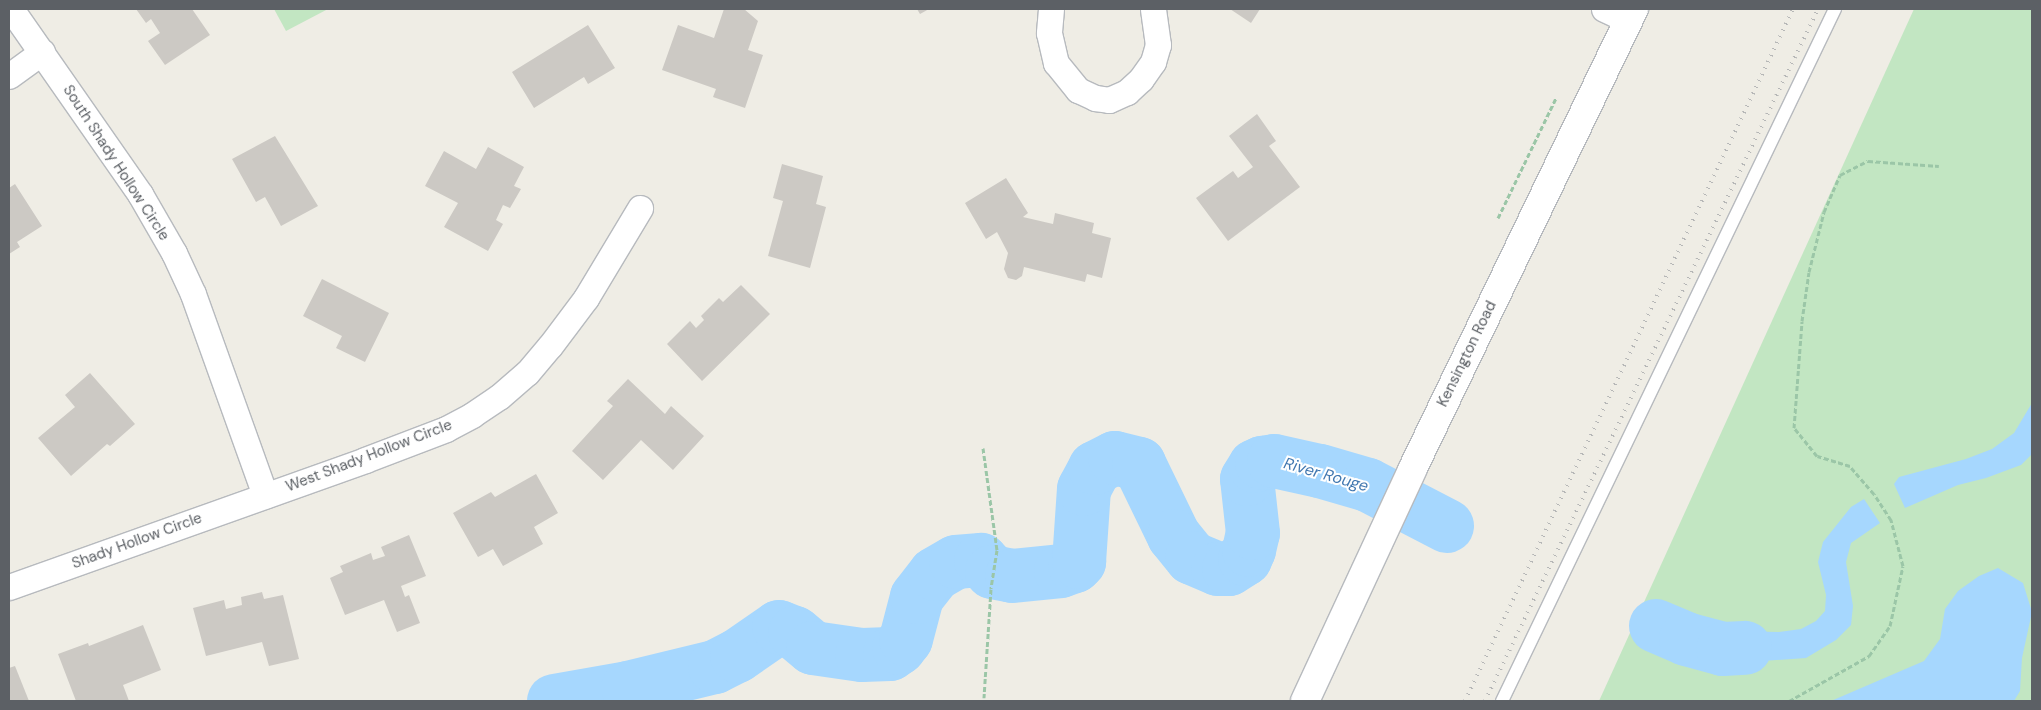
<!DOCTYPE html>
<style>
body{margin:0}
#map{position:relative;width:2041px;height:710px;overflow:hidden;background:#efede5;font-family:"DM Sans",sans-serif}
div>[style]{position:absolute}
.green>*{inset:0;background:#c2e6c2}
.water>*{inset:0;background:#a6d7fe}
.river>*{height:54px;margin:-27px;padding:0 27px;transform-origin:27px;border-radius:27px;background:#a6d7fe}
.building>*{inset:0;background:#ccc9c4}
.path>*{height:3px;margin-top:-1.5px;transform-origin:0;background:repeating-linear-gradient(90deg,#9bc6a7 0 5px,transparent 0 7.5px)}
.roads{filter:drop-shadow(1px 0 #b7babe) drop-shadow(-1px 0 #b7babe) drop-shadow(0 1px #b7babe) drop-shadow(0 -1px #b7babe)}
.lane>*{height:12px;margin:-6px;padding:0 6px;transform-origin:6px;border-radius:6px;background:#fff}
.street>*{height:25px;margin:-12.5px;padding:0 12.5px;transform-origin:12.5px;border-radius:12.5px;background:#fff}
.secondary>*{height:28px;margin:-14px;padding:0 14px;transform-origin:14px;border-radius:14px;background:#fff}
.rail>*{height:4px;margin-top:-2px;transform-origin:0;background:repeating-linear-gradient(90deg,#b5b6b6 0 1px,transparent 0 7px)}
span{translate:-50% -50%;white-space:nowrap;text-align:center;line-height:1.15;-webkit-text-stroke:4px #fff;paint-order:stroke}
.street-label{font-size:15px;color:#5c6065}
.water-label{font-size:16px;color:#4278b0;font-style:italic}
.frame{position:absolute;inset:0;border:10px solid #5c6065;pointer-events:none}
</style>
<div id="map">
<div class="green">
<div style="clip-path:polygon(274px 9px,328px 9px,286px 31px)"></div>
<div style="clip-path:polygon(1914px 9px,2032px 9px,2032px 701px,1599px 701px)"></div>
</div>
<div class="water">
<div style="clip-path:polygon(2032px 403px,2032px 454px,2021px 465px,1986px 478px,1958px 485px,1905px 508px,1894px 484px,1899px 477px,1966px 459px,1992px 449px,2014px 433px)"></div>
<div style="clip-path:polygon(1864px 499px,1880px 523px,1851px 543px,1846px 562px,1853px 606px,1851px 625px,1836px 640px,1806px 658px,1733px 663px,1696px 654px,1670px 640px,1682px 616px,1718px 631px,1779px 632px,1801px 629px,1816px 621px,1825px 611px,1826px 595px,1818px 562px,1823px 542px,1851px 507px)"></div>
<div style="clip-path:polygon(1998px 568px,2023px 583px,2032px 612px,2022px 658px,2020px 691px,2014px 701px,1831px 701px,1924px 661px,1940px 639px,1945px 609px,1958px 591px,1979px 576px)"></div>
</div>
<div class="river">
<div style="left:1656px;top:626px;width:33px;rotate:23deg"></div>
<div style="left:1686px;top:639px;width:38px;rotate:15deg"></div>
<div style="left:1723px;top:649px;width:22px;rotate:-3deg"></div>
<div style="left:554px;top:701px;width:75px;rotate:-10deg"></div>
<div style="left:628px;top:688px;width:89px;rotate:-13.6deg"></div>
<div style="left:715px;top:667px;width:25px;rotate:-27deg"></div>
<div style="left:737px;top:656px;width:51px;rotate:-34.6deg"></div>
<div style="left:779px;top:627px;width:17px;rotate:21deg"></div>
<div style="left:795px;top:633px;width:23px;rotate:40deg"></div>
<div style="left:813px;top:648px;width:49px;rotate:8.1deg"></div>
<div style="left:862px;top:655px;width:28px;rotate:-2deg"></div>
<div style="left:890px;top:654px;width:11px;rotate:-34deg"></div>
<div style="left:899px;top:648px;width:11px;rotate:-52deg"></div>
<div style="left:906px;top:639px;width:43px;rotate:-75.3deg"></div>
<div style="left:917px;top:597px;width:29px;rotate:-52deg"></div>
<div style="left:935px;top:574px;width:24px;rotate:-30deg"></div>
<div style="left:956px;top:562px;width:25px;rotate:-5deg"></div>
<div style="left:981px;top:560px;width:16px;rotate:47deg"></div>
<div style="left:992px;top:572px;width:20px;rotate:11deg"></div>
<div style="left:1012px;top:576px;width:49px;rotate:-5.8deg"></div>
<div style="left:1061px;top:571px;width:15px;rotate:-20deg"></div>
<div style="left:1075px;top:566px;width:6px;rotate:-45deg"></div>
<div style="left:1079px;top:562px;width:73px;rotate:-86.1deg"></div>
<div style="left:1084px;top:489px;width:24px;rotate:-62deg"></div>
<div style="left:1095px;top:468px;width:22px;rotate:-27deg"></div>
<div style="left:1115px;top:458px;width:25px;rotate:14deg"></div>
<div style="left:1139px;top:464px;width:80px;rotate:64.1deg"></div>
<div style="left:1174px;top:536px;width:28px;rotate:51deg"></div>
<div style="left:1192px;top:558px;width:28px;rotate:23deg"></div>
<div style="left:1218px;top:569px;width:11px"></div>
<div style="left:1229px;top:569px;width:19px;rotate:-32deg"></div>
<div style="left:1245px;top:559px;width:10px;rotate:-66deg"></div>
<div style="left:1249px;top:550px;width:17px;rotate:-77deg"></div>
<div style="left:1253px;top:533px;width:54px;rotate:-96.3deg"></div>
<div style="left:1247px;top:479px;width:15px;rotate:-58deg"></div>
<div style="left:1255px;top:466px;width:8px;rotate:-23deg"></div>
<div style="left:1262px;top:463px;width:12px;rotate:-9deg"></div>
<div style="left:1274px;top:461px;width:47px;rotate:12.3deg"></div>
<div style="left:1320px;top:471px;width:50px;rotate:16.3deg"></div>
<div style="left:1368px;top:485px;width:89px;rotate:27.4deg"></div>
</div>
<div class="building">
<div style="clip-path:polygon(136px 9px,192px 9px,210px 35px,165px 65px,148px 41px,160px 33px,151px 19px,146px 23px)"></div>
<div style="clip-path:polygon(724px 9px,744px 9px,758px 21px,748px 50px,763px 55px,745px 108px,713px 97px,716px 89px,662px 70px,678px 25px,714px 38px)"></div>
<div style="clip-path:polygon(917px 9px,929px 9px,920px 14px)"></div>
<div style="clip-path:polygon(1230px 9px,1260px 9px,1251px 23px)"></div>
<div style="clip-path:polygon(588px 25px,615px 68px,588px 84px,584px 77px,534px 108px,512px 72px)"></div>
<div style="clip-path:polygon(1257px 114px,1276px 141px,1269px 146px,1300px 187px,1228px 241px,1196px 198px,1233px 171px,1238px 178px,1253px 167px,1229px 136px)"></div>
<div style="clip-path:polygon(275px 136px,318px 206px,281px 226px,265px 197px,256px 202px,232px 159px)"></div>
<div style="clip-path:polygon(488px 147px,524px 167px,514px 186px,521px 189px,510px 208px,503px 205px,496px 220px,503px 224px,488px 251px,444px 227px,458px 203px,425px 186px,444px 151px,476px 169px)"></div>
<div style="clip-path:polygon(782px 164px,823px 176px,816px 204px,826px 207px,810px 268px,768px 256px,783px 201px,773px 198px)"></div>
<div style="clip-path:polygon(1006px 178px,1028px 213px,1023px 217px,1053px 224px,1055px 213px,1094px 223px,1092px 233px,1111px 238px,1102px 278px,1087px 274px,1085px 282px,1024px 267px,1022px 276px,1016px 280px,1008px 278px,1004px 269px,1008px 253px,997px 232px,986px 239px,965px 203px)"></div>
<div style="clip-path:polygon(15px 184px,42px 226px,17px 242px,20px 247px,9px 254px,9px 188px)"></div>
<div style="clip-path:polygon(322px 279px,389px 313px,365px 362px,336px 348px,342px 336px,303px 316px)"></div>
<div style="clip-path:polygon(741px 285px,770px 314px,702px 381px,667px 344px,690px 321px,696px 328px,704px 320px,701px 316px,719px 298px,723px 302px)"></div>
<div style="clip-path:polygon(90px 373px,135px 424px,110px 446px,107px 444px,71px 476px,38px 438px,75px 407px,65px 395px)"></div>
<div style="clip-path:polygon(628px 379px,665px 414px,671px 406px,704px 436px,673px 470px,641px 440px,603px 480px,572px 451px,613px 406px,607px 401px)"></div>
<div style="clip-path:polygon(536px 474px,558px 513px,534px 527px,543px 544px,503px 566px,493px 549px,478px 557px,453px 513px,491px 492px,495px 497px)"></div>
<div style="clip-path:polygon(409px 535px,426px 576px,401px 586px,405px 597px,409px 595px,420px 623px,397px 632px,384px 600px,345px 615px,330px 578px,343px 572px,340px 566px,371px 553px,373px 560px,385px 556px,381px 547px)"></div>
<div style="clip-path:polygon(262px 592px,264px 599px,283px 595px,299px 659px,269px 666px,262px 642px,206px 656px,193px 608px,224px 600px,226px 609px,242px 605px,241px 597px)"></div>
<div style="clip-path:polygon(143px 625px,161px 670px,123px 685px,129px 701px,76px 701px,58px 654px,88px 643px,89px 646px)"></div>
<div style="clip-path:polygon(15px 666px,29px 701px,9px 701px,9px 668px)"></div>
</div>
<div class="path">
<div style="left:1498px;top:218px;width:133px;rotate:-64.2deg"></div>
<div style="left:983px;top:448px;width:103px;rotate:82.2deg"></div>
<div style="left:997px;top:550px;width:39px;rotate:99deg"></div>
<div style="left:991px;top:589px;width:109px;rotate:93.7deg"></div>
<div style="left:1789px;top:701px;width:92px;rotate:-29.4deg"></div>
<div style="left:1869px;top:656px;width:37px;rotate:-55deg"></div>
<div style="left:1890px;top:626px;width:61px;rotate:-77.8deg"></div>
<div style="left:1903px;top:566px;width:48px;rotate:-104.6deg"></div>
<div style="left:1891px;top:520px;width:31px;rotate:-123deg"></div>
<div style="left:1874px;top:494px;width:37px;rotate:-131deg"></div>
<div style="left:1850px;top:466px;width:34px;rotate:-163deg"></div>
<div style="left:1817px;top:456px;width:36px;rotate:-129deg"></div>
<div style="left:1794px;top:428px;width:107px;rotate:-85.7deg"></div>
<div style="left:1802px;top:321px;width:49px;rotate:-81.9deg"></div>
<div style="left:1809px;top:272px;width:62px;rotate:-76deg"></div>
<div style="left:1824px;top:212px;width:40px;rotate:-66.6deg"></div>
<div style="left:1840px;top:175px;width:31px;rotate:-27deg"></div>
<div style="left:1868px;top:161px;width:71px;rotate:4deg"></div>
</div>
<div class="roads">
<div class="lane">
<div style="left:1502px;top:701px;width:768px;rotate:-64.3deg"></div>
</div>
<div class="street">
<div style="left:11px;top:9px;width:226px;rotate:55.1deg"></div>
<div style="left:140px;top:194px;width:68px;rotate:60deg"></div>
<div style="left:174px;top:253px;width:45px;rotate:65.1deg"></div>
<div style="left:193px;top:294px;width:214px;rotate:70.3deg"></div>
<div style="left:1051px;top:9px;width:24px;rotate:95deg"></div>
<div style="left:1049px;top:33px;width:31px;rotate:77deg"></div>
<div style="left:1056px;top:63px;width:35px;rotate:51deg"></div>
<div style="left:1078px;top:90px;width:19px;rotate:25deg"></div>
<div style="left:1095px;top:98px;width:14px;rotate:8deg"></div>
<div style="left:1109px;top:100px;width:20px;rotate:-24deg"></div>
<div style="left:1127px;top:92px;width:19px;rotate:-43deg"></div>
<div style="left:1141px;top:79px;width:21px;rotate:-55deg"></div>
<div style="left:1153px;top:62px;width:18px;rotate:-74deg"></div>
<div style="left:1158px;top:45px;width:36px;rotate:-98deg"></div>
<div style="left:1604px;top:9px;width:26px;rotate:25deg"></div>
<div style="left:9px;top:76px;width:41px;rotate:-36deg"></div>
<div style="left:9px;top:587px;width:378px;rotate:-19.6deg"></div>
<div style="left:365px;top:460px;width:87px;rotate:-20.9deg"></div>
<div style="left:446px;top:429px;width:30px;rotate:-28deg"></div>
<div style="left:472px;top:415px;width:32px;rotate:-34deg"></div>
<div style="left:499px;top:397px;width:37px;rotate:-41deg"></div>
<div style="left:527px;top:373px;width:35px;rotate:-50deg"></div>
<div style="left:550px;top:346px;width:60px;rotate:-53.1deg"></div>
<div style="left:586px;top:298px;width:105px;rotate:-59deg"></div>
</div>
<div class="secondary">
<div style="left:1305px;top:701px;width:255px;rotate:-65.1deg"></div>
<div style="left:1412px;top:470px;width:512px;rotate:-64.29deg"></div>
</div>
</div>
<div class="rail">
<div style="left:1465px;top:701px;width:766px;rotate:-64.64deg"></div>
<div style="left:1485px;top:701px;width:768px;rotate:-64.3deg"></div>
</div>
<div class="street-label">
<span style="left:116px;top:163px;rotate:57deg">South Shady Hollow Circle</span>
<span style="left:1467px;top:354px;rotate:-64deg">Kensington Road</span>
<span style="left:369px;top:456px;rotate:-21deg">West Shady Hollow Circle</span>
<span style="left:137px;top:541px;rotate:-20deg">Shady Hollow Circle</span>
</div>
<div class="water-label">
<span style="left:1326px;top:475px;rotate:16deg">River Rouge</span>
</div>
<div class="frame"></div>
</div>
